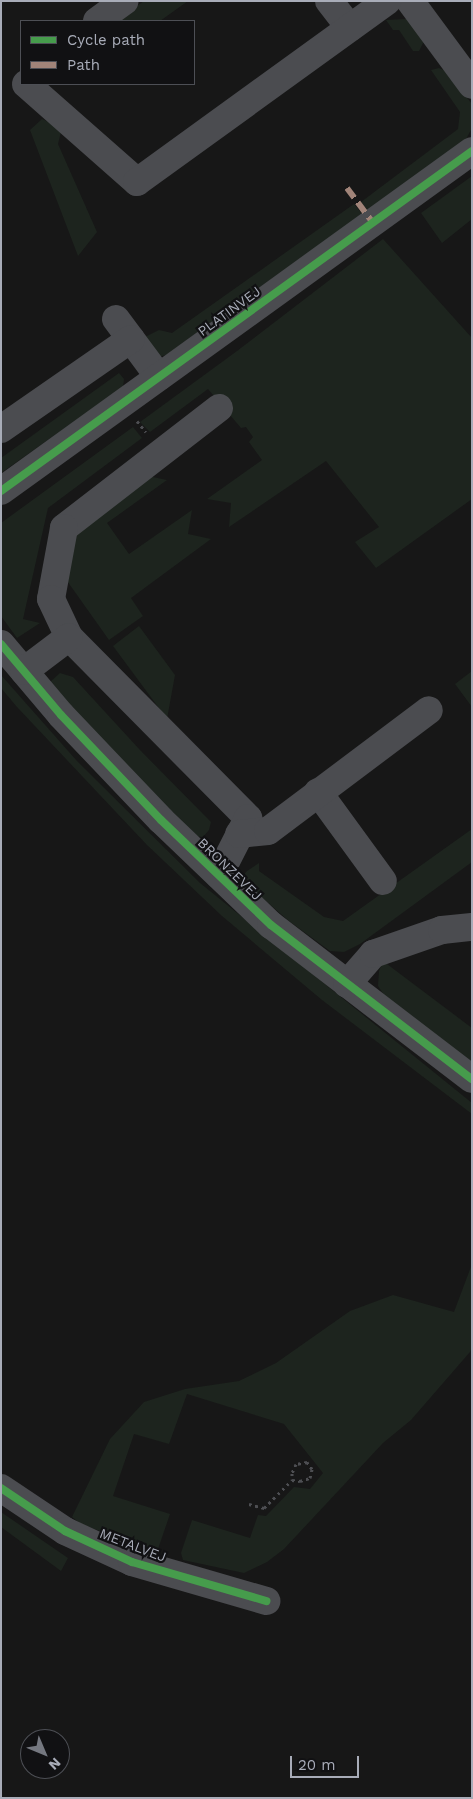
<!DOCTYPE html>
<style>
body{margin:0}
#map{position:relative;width:473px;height:1799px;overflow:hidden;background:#171717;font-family:"Work Sans",sans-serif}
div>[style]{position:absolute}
.green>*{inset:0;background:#1d241e}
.path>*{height:3px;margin-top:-1.5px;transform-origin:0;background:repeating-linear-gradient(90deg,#4d4e52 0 2.5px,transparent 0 6.5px)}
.minor>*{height:28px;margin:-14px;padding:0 14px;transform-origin:14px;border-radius:14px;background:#4b4c50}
.quiet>*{height:6px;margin-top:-3px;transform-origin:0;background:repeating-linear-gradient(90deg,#a18479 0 12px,transparent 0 18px)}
.cycleway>*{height:8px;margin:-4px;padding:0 4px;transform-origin:4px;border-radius:4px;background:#469c4c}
span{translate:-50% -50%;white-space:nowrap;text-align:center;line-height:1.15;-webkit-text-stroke:4.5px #111113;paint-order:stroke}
.street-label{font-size:14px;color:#a8acb8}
.frame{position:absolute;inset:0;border:2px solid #a8acb8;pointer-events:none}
.legend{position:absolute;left:20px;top:20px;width:175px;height:65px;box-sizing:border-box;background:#111113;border:1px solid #4d4f55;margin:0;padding:6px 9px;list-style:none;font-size:15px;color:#a8acb8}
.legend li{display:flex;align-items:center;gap:10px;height:25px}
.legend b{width:25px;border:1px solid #4d4f55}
.north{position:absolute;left:20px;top:1729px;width:50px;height:50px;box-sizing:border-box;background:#111113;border:1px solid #4d4f55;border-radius:50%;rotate:135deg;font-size:14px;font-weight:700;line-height:20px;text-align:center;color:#a8acb8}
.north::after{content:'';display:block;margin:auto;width:18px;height:22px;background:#757880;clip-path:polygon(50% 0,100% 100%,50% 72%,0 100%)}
.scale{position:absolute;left:290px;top:1756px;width:69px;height:22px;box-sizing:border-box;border:2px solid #a8acb8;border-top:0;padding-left:6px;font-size:15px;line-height:18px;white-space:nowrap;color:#a8acb8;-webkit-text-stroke:4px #111113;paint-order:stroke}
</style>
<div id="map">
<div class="green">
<div style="clip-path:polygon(144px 1px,188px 1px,160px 21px,117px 20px)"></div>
<div style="clip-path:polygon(406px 19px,425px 39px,419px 51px,413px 51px,399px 30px,393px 30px,386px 20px)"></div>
<div style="clip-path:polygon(439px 68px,446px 71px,472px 104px,472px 128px,465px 141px,368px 211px,361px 202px,458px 129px,460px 112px,431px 70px)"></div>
<div style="clip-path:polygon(42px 119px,62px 128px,58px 144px,97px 232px,78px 256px,30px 130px)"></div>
<div style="clip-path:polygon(472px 176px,472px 219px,442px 243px,421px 213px)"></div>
<div style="clip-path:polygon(354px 204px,362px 214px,166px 355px,159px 357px,143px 338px,159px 330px,172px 333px)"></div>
<div style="clip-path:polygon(383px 239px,472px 338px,472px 499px,376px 568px,355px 542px,379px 527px,326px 461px,229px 527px,231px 503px,207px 499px,262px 460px,249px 442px,253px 437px,246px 427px,241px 428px,208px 389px,150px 432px,140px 422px,237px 351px)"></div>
<div style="clip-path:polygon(119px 373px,124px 379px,123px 387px,1px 473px,1px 458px)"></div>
<div style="clip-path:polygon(133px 427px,142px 438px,48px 508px,23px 619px,40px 623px,17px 638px,1px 616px,1px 523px)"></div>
<div style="clip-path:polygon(148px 476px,167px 480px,107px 523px,129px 554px,192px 510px,188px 534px,211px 539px,131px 598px,143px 616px,109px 640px,65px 578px,72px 534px)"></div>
<div style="clip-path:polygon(139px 626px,175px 675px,167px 719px,113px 646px)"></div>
<div style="clip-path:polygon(472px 671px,472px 707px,455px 684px)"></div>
<div style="clip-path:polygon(60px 673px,73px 677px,140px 750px,211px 822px,209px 830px,203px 837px,193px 836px,113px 755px,50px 682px)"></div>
<div style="clip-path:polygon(1px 675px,77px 761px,200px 883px,472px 1103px,472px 1114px,322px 1000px,222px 916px,147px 845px,17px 707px,1px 688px)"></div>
<div style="clip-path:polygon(472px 829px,472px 862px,360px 944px,344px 952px,330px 951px,289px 921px,244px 882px,242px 877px,247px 871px,259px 863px,259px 871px,324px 917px,343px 921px)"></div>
<div style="clip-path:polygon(383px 961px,472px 1028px,472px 1063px,384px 995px,378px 986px,379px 971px)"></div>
<div style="clip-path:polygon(472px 1264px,472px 1347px,470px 1352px,411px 1420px,383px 1443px,284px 1549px,267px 1562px,244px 1573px,183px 1560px,181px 1553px,192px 1520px,250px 1538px,258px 1515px,266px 1516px,294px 1487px,310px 1489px,323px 1473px,284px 1424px,187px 1394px,169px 1444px,134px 1434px,113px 1496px,170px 1514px,158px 1549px,154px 1551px,81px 1524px,72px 1517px,110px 1439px,144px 1402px,185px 1389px,239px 1381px,276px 1363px,350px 1311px,393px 1295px,454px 1312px)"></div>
<div style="clip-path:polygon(1px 1512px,68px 1558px,61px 1571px,1px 1527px)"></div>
</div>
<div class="path">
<div style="left:137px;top:421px;width:14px;rotate:51deg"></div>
<div style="left:249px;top:1504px;width:16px;rotate:15deg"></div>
<div style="left:264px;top:1508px;width:40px;rotate:-45deg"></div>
<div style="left:292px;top:1480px;width:8px;rotate:7deg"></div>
<div style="left:300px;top:1481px;width:10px;rotate:-17deg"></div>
<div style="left:310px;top:1478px;width:9px;rotate:-77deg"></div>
<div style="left:312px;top:1469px;width:9px;rotate:-126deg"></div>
<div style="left:307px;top:1462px;width:11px;rotate:170deg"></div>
<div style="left:296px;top:1464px;width:10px;rotate:114deg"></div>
<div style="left:292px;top:1473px;width:7px;rotate:90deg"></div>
</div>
<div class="minor">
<div style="left:329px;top:1px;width:34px;rotate:52deg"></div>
<div style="left:410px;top:1px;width:104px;rotate:53.6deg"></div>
<div style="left:97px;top:21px;width:34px;rotate:-36deg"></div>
<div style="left:26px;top:84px;width:148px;rotate:41.4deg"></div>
<div style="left:137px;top:182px;width:309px;rotate:-35.9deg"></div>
<div style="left:116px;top:319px;width:72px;rotate:53.4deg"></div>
<div style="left:219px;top:408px;width:196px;rotate:142.3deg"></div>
<div style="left:64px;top:528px;width:72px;rotate:100.4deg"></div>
<div style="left:51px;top:599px;width:42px;rotate:64.7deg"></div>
<div style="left:69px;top:637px;width:255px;rotate:45.3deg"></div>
<div style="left:248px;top:818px;width:64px;rotate:117deg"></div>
<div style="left:1px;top:429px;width:158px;rotate:-34.7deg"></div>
<div style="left:1px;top:491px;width:581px;rotate:-35.82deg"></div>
<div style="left:1px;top:644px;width:93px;rotate:49.8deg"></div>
<div style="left:61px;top:715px;width:145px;rotate:46.4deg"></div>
<div style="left:161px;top:820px;width:152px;rotate:43.7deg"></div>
<div style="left:271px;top:925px;width:253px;rotate:37.5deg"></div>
<div style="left:24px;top:671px;width:56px;rotate:-37.1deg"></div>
<div style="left:318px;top:792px;width:110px;rotate:53.9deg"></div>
<div style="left:239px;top:834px;width:29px;rotate:-6deg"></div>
<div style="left:268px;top:831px;width:201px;rotate:-36.9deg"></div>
<div style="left:347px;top:984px;width:40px;rotate:-49deg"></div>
<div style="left:373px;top:954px;width:73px;rotate:-19.2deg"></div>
<div style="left:442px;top:930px;width:30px;rotate:-6deg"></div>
<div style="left:1px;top:1488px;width:77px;rotate:33.9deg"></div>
<div style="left:65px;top:1531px;width:74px;rotate:24.8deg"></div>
<div style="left:132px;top:1562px;width:140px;rotate:16.2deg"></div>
</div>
<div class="quiet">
<div style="left:347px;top:188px;width:44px;rotate:53.4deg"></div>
</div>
<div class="cycleway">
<div style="left:1px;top:491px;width:581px;rotate:-35.82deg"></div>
<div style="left:1px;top:644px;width:93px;rotate:49.8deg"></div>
<div style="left:61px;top:715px;width:145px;rotate:46.4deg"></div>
<div style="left:161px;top:820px;width:152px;rotate:43.7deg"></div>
<div style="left:271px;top:925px;width:253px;rotate:37.5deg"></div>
<div style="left:1px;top:1488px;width:77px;rotate:33.9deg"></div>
<div style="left:65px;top:1531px;width:74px;rotate:24.8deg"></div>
<div style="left:132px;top:1562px;width:140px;rotate:16.2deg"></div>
</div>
<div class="street-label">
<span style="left:229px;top:311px;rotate:-36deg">PLATINVEJ</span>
<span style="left:230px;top:869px;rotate:44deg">BRONZEVEJ</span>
<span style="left:133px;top:1545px;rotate:21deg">METALVEJ</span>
</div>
<div class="frame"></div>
<ul class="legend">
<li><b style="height:6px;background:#469c4c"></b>Cycle path</li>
<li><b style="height:6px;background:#a18479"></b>Path</li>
</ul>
<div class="north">N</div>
<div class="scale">20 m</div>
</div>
